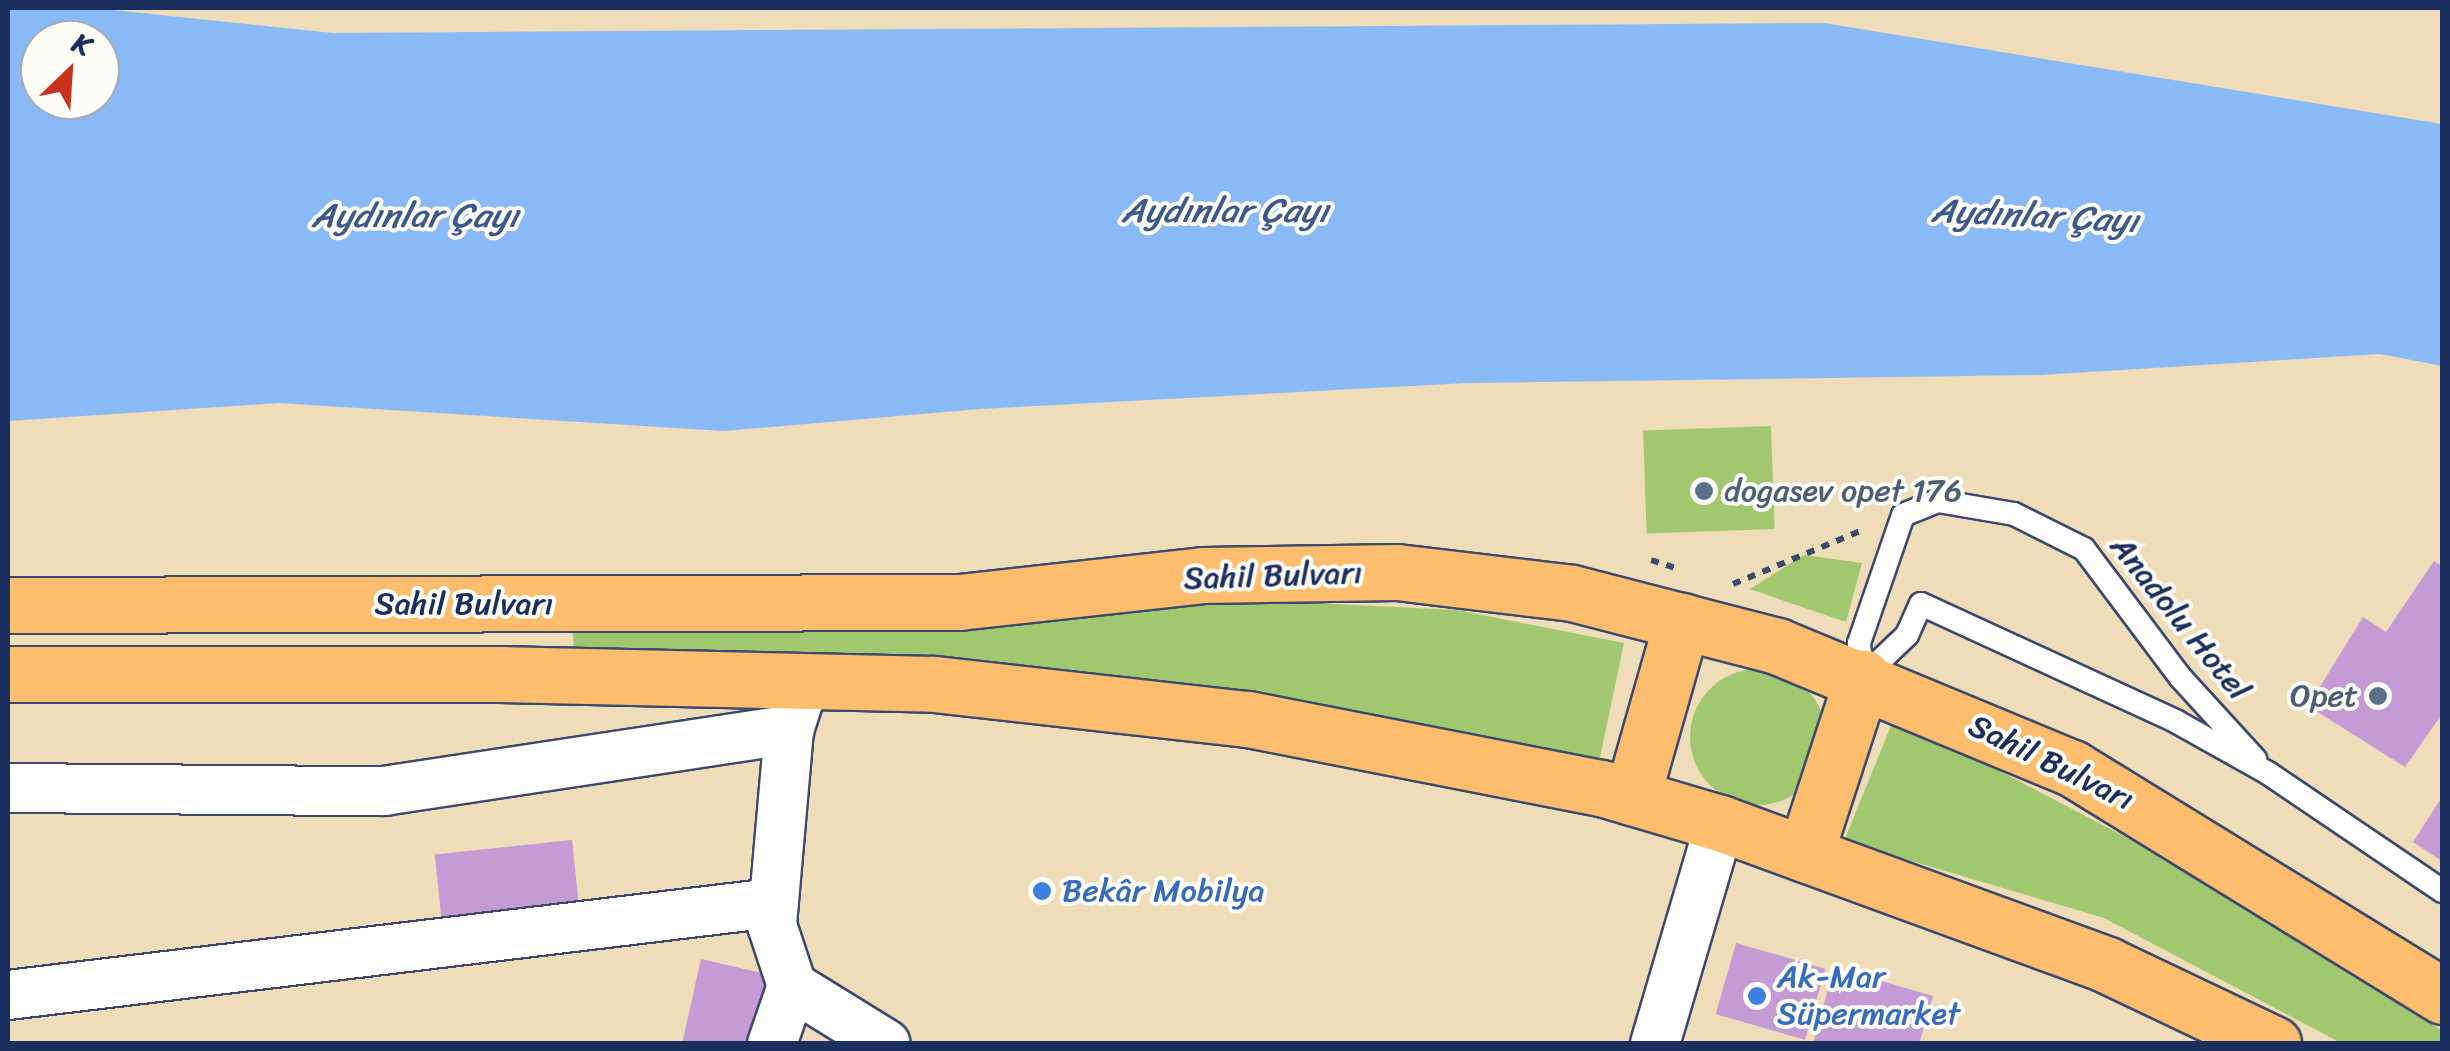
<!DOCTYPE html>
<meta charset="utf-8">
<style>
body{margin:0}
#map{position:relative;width:2450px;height:1051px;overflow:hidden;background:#efdcb9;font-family:Sriracha,sans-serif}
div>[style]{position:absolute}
.green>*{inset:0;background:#a2c771;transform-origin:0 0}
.round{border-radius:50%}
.water>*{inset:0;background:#8abaf6}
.building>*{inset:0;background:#c59bd6;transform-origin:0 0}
.path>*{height:6px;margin-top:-3px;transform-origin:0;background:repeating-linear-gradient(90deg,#3b496c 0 8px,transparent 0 16px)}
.roads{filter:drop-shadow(2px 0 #3b496c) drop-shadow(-2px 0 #3b496c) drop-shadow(0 2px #3b496c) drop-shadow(0 -2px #3b496c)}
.lane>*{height:22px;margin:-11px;padding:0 11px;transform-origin:11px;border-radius:11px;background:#fff}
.street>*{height:48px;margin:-24px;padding:0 24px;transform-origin:24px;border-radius:24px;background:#fff}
.highway>*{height:55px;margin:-27.5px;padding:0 27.5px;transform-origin:27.5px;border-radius:27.5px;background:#fcbd6f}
.dots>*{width:28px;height:28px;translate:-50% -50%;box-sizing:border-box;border:5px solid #fdfcf7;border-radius:50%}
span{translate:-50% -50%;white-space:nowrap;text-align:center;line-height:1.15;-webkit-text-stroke:8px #fdfcf7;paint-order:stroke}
.service-label{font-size:32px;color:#4e5e75}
.left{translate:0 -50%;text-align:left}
.right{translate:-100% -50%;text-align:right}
.street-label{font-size:32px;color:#1b2f5e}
.shop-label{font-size:32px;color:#366cbe}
.water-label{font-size:35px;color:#3c598c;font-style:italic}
.frame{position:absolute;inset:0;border:10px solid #1b2f5e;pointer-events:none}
.north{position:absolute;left:20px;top:20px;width:100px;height:100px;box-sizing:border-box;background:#fdfcf7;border:2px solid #a3aaba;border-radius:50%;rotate:25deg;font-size:28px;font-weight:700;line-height:40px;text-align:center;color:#1b2f5e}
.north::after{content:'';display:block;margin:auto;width:35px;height:45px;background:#c8321e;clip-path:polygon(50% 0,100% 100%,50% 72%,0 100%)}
</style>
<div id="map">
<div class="green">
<div style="left:1771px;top:426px;width:103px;height:128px;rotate:88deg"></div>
<div style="clip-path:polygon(1804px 555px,1862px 563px,1846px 622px,1750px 589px)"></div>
<div style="clip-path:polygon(1247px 600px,1457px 610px,1624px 643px,1598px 767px,575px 657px,572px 628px,1012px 623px)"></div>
<div class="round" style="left:1690px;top:669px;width:136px;height:136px"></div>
<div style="clip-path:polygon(1895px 716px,2240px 897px,2442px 1031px,2442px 1043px,2341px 1043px,2104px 918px,1844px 841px)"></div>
</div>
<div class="water">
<div style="clip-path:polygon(evenodd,8px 8px,94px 8px,333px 33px,1824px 23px,2442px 124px,2442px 366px,2380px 354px,2040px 375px,1468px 383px,980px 409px,723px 431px,279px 403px,8px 421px,8px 8px,40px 40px,100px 40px,100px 100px,40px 100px,40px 40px)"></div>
</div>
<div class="building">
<div style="clip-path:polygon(2434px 561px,2442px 566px,2442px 714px,2405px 767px,2308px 706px,2363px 617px,2386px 632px)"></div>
<div style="clip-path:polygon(2442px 797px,2442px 861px,2413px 842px)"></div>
<div style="left:572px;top:840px;width:71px;height:138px;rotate:84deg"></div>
<div style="left:1736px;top:943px;width:93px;height:74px;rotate:16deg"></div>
<div style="clip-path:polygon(701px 959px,784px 978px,769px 1044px,682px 1044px)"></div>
<div style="clip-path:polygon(1834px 967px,1933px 996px,1919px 1044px,1813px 1044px)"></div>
</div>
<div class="path">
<div style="left:1651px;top:560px;width:26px;rotate:18deg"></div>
<div style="left:1733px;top:584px;width:143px;rotate:-22.6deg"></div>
</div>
<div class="roads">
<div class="lane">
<div style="left:1863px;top:677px;width:61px;rotate:-43.7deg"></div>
<div style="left:1907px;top:635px;width:34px;rotate:-66deg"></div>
<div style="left:1921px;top:604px;width:282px;rotate:24.7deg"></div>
<div style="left:2177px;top:722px;width:104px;rotate:29.3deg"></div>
<div style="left:2268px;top:773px;width:210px;rotate:34.1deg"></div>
<div style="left:1863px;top:677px;width:34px;rotate:-97deg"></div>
<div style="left:1859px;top:643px;width:135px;rotate:-71deg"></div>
<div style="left:1903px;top:515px;width:38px;rotate:-22deg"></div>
<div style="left:1938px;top:501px;width:77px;rotate:9.7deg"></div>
<div style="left:2014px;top:514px;width:78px;rotate:26.6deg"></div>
<div style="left:2084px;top:549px;width:161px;rotate:53.1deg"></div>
<div style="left:2181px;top:678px;width:110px;rotate:47.6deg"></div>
</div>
<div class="street">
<div style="left:789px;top:730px;width:196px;rotate:95deg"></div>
<div style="left:772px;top:925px;width:64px;rotate:71.8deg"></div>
<div style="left:792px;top:986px;width:110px;rotate:31.7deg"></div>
<div style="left:8px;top:788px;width:376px;rotate:0.5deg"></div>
<div style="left:384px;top:791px;width:410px;rotate:-8.6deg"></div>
<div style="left:789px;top:730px;width:52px;rotate:-71.9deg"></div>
<div style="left:8px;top:995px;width:771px;rotate:-6.86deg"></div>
<div style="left:772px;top:1044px;width:61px;rotate:-71deg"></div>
<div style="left:1655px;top:1044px;width:230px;rotate:-73.6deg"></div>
</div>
<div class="highway">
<div style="left:8px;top:605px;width:951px;rotate:-0.18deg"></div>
<div style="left:959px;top:602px;width:245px;rotate:-6.3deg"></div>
<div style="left:1203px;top:575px;width:194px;rotate:-0.9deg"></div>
<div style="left:1397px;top:572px;width:176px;rotate:6.8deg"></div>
<div style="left:1572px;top:593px;width:212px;rotate:14.5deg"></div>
<div style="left:1777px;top:646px;width:319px;rotate:22.5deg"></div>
<div style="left:2072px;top:768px;width:435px;rotate:31.6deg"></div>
<div style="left:8px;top:674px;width:491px"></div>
<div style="left:499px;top:674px;width:435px;rotate:1.3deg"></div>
<div style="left:934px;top:684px;width:316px;rotate:6.4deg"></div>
<div style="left:1248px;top:719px;width:360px;rotate:11.1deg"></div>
<div style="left:1601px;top:788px;width:124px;rotate:16.4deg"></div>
<div style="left:1720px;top:823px;width:412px;rotate:20.1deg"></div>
<div style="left:2107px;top:965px;width:184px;rotate:25.4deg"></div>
<div style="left:1632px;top:797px;width:183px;rotate:-74.1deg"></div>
<div style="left:1805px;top:854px;width:186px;rotate:-71.9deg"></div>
</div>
</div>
<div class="dots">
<div style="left:1704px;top:491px;background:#5c6f8a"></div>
<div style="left:2378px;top:696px;background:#5c6f8a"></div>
<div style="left:1042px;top:891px;background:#3f7fe0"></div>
<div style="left:1757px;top:996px;background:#3f7fe0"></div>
</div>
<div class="service-label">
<span class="left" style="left:1724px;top:491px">dogasev opet 176</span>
<span class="right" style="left:2358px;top:696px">Opet</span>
</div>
<div class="street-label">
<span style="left:1273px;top:576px;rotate:-2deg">Sahil Bulvarı</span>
<span style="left:464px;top:604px">Sahil Bulvarı</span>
<span style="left:2180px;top:618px;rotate:51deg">Anadolu Hotel</span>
<span style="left:2051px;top:763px;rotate:26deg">Sahil Bulvarı</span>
</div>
<div class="shop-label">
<span class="left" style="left:1062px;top:891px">Bekâr Mobilya</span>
<span class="left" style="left:1777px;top:996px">Ak-Mar<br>Süpermarket</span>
</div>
<div class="water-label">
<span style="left:1225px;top:210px">Aydınlar Çayı</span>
<span style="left:415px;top:215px">Aydınlar Çayı</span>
<span style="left:2035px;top:215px;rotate:3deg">Aydınlar Çayı</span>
</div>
<div class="frame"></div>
<div class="north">K</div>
</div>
